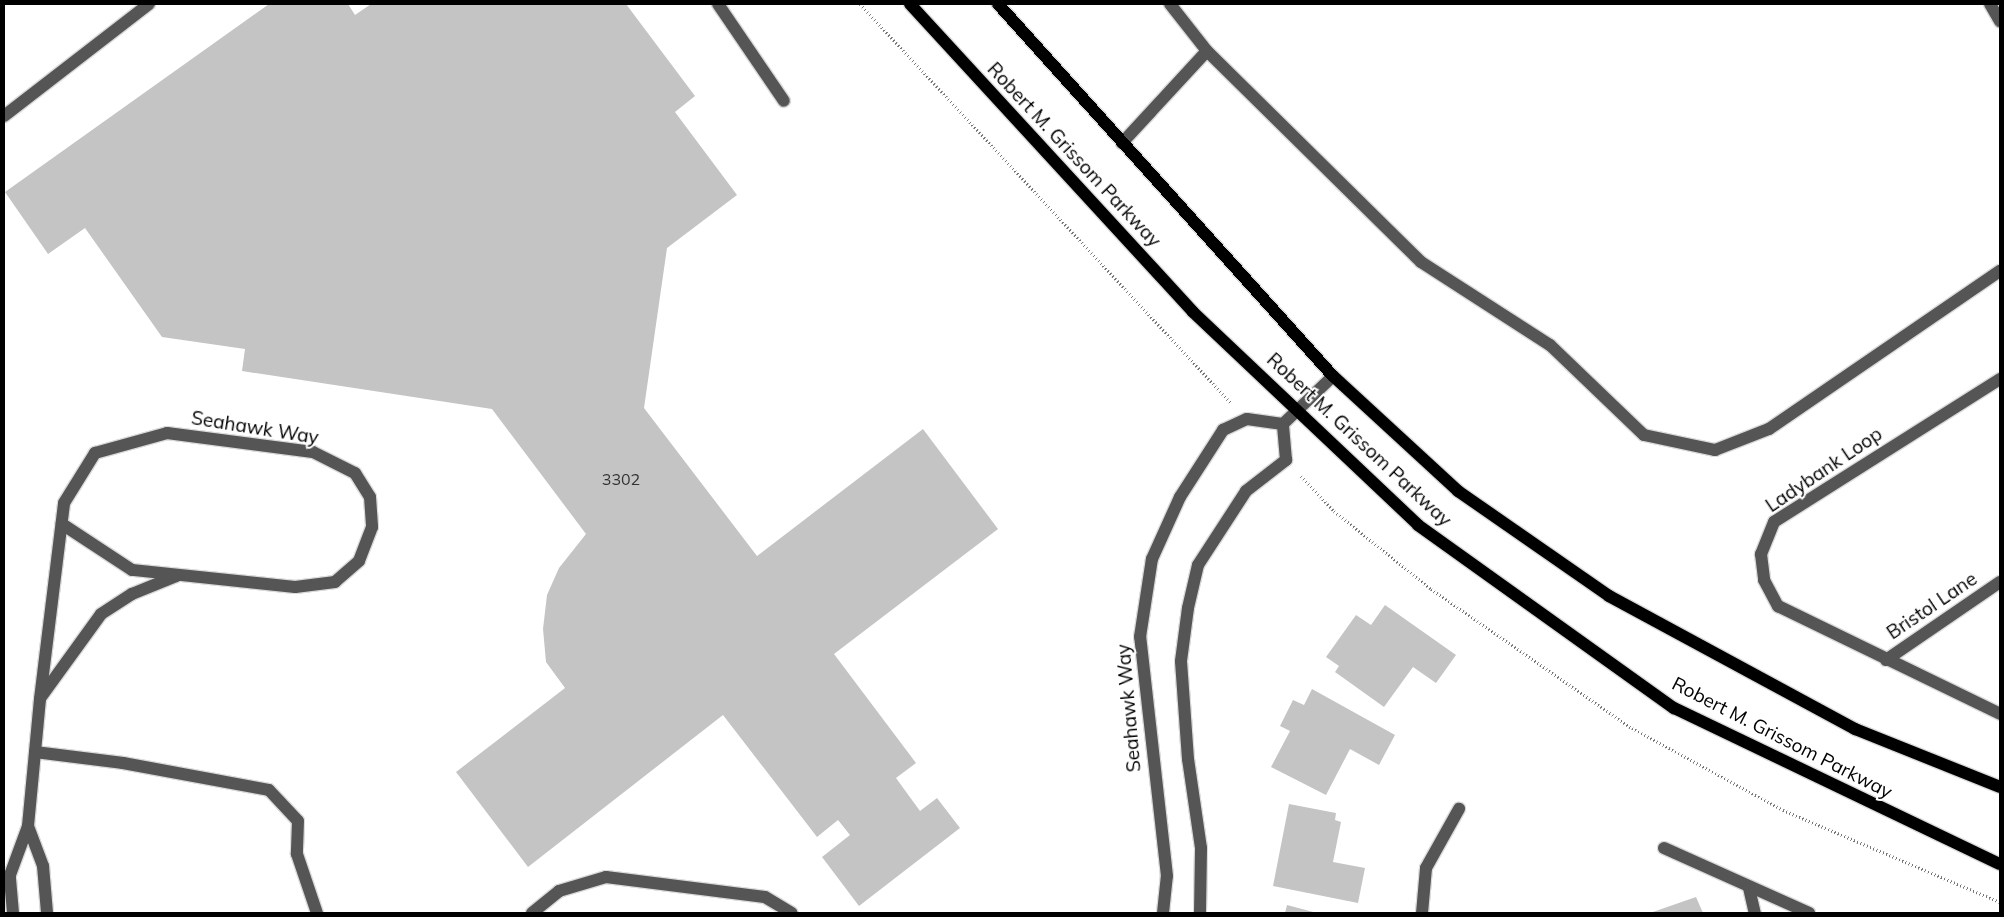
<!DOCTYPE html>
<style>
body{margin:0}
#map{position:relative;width:2004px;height:917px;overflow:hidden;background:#fff;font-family:Mulish,sans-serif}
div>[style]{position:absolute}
.building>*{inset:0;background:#c4c4c4}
.path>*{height:3px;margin-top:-1.5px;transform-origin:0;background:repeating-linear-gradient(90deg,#777 0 1px,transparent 0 3.5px)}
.roads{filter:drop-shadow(1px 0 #dbdbdb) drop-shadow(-1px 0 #dbdbdb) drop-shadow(0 1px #dbdbdb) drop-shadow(0 -1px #dbdbdb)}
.minor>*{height:12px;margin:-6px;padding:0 6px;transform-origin:6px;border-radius:6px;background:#555}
.major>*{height:12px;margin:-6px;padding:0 6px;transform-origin:6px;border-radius:6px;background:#000}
span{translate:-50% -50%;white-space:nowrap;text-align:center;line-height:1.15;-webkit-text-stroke:4px #fff;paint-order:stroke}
.number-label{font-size:16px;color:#313131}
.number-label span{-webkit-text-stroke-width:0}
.street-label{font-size:19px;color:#000}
.frame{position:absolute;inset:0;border:5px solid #000;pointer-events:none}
</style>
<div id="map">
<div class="building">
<div style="clip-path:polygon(269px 4px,348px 4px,355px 15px,371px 4px,626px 4px,695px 96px,675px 112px,737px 195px,667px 248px,644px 408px,757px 556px,923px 429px,998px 529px,834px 654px,916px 763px,896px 778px,920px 811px,937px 798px,960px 828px,859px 906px,822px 857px,850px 835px,838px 820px,817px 837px,723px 715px,528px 867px,456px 772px,565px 688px,546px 662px,543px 629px,547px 595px,559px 568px,586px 534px,492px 409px,242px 371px,245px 349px,162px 337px,85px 228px,48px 254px,5px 192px)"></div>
<div style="clip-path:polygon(1385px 605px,1456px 655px,1436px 683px,1413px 667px,1384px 707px,1335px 672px,1339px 666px,1326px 657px,1356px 615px,1371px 625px)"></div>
<div style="clip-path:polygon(1312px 689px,1395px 735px,1379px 765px,1350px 749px,1326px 795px,1271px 767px,1290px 731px,1280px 726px,1293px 700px,1304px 705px)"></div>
<div style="clip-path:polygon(1289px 804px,1336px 813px,1335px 820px,1341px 822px,1333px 862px,1365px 868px,1358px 903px,1273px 886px)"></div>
<div style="clip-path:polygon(1696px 897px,1703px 913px,1650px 913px)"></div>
<div style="clip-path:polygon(1287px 905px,1317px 913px,1285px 913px)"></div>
</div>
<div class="path">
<div style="left:860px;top:4px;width:545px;rotate:47.08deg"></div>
<div style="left:1301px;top:476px;width:48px;rotate:46.7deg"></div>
<div style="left:1334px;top:511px;width:124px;rotate:38.8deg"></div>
<div style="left:1431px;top:589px;width:244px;rotate:34.7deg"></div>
<div style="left:1632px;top:728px;width:172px;rotate:28.5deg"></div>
<div style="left:1783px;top:810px;width:236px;rotate:23deg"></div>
</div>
<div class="roads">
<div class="minor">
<div style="left:718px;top:4px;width:117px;rotate:55.8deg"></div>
<div style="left:1170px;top:4px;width:60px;rotate:51.8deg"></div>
<div style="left:1207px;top:51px;width:301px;rotate:44.6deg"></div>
<div style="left:1421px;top:262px;width:153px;rotate:32.8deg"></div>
<div style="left:1550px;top:345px;width:130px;rotate:43.8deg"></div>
<div style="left:1644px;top:435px;width:73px;rotate:11.9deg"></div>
<div style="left:1715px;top:450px;width:58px;rotate:-21.3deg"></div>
<div style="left:1769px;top:429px;width:280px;rotate:-34.4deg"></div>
<div style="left:1990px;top:4px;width:20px;rotate:60deg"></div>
<div style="left:4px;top:116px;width:183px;rotate:-37.7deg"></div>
<div style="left:1122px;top:143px;width:125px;rotate:-47.3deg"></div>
<div style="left:2000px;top:379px;width:267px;rotate:147.7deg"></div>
<div style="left:1774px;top:522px;width:35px;rotate:112deg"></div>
<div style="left:1761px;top:554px;width:26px;rotate:83deg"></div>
<div style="left:1764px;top:580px;width:30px;rotate:62deg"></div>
<div style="left:1778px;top:606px;width:247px;rotate:25.9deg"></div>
<div style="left:1886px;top:660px;width:138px;rotate:-34.4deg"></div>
<div style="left:41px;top:697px;width:102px;rotate:-54.1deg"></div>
<div style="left:101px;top:614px;width:37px;rotate:-33deg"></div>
<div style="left:132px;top:594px;width:48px;rotate:-22.2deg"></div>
<div style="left:35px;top:752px;width:89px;rotate:7.1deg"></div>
<div style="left:123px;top:763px;width:148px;rotate:10.5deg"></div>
<div style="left:269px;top:790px;width:42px;rotate:46.9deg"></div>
<div style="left:298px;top:821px;width:33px;rotate:92deg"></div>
<div style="left:297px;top:854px;width:62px;rotate:71.3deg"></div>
<div style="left:28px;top:826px;width:43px;rotate:69.4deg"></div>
<div style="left:43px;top:866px;width:47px;rotate:85.1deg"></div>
<div style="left:1664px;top:848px;width:159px;rotate:24.1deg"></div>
<div style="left:1749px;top:888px;width:26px;rotate:77deg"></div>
<div style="left:13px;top:913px;width:38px;rotate:-95deg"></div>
<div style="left:10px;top:875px;width:52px;rotate:-69.8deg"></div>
<div style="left:28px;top:826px;width:128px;rotate:-84.6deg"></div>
<div style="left:40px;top:699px;width:197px;rotate:-83deg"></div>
<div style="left:64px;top:503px;width:59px;rotate:-58.2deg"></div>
<div style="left:95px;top:453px;width:75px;rotate:-15.5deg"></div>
<div style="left:167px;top:433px;width:147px;rotate:7.4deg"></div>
<div style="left:313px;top:452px;width:47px;rotate:26.6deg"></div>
<div style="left:355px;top:473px;width:28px;rotate:58deg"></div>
<div style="left:370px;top:497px;width:30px;rotate:86deg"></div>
<div style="left:372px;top:527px;width:36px;rotate:111deg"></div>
<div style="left:359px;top:561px;width:32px;rotate:139deg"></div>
<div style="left:335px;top:582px;width:40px;rotate:172.9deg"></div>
<div style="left:295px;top:587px;width:164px;rotate:-174deg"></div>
<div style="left:132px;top:570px;width:84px;rotate:-146.7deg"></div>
<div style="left:532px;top:913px;width:35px;rotate:-39deg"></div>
<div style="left:559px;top:891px;width:49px;rotate:-16.6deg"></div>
<div style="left:606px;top:877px;width:160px;rotate:7.2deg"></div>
<div style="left:765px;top:897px;width:31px;rotate:31deg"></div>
<div style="left:1163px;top:913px;width:37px;rotate:-84deg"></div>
<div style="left:1167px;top:876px;width:241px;rotate:-96.4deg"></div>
<div style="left:1140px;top:637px;width:79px;rotate:-81.3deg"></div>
<div style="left:1152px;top:559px;width:68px;rotate:-65.7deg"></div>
<div style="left:1180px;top:497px;width:80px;rotate:-57.3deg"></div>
<div style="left:1223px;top:430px;width:26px;rotate:-25deg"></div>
<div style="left:1247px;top:419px;width:36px;rotate:8deg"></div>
<div style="left:1283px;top:424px;width:69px;rotate:-43.8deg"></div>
<div style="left:1200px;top:913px;width:65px;rotate:-89.1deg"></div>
<div style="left:1201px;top:848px;width:90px;rotate:-98.3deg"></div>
<div style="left:1188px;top:759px;width:98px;rotate:-94.1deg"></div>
<div style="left:1181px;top:661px;width:53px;rotate:-82.5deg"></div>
<div style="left:1188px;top:608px;width:44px;rotate:-76.9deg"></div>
<div style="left:1198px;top:565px;width:88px;rotate:-57deg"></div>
<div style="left:1246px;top:491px;width:51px;rotate:-37.8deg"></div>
<div style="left:1286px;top:460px;width:36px;rotate:-95deg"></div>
<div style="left:1422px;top:913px;width:45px;rotate:-84.9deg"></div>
<div style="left:1426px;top:868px;width:68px;rotate:-60.8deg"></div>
</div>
<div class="major">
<div style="left:910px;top:4px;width:418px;rotate:47.4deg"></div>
<div style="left:1193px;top:312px;width:310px;rotate:43.4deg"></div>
<div style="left:1418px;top:525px;width:315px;rotate:35.6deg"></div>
<div style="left:1674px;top:708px;width:361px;rotate:25.6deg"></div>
<div style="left:998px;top:4px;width:501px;rotate:48deg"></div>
<div style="left:1333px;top:376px;width:170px;rotate:42.6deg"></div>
<div style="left:1458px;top:491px;width:184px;rotate:34.8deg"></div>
<div style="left:1609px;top:596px;width:280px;rotate:28.4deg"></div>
<div style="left:1855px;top:729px;width:156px;rotate:21.8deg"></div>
</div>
</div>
<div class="number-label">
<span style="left:621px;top:479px">3302</span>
</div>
<div class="street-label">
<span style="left:1074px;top:155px;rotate:47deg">Robert M. Grissom Parkway</span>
<span style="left:255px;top:428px;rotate:9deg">Seahawk Way</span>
<span style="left:1359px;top:440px;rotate:43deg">Robert M. Grissom Parkway</span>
<span style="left:1824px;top:470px;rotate:-34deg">Ladybank Loop</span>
<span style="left:1932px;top:606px;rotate:-34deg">Bristol Lane</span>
<span style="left:1129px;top:708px;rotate:-95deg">Seahawk Way</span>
<span style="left:1782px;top:738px;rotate:27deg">Robert M. Grissom Parkway</span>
</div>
<div class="frame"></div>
</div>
